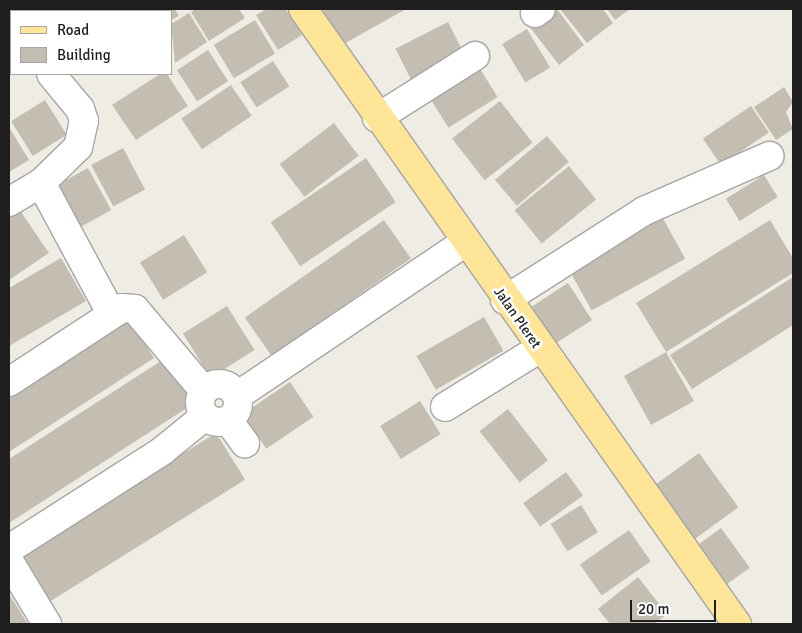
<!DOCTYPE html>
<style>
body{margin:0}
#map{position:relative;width:802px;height:633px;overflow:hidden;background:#efede3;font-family:Signika,sans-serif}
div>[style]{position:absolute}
.building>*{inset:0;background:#c4bdb2;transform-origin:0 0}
.roads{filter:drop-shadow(1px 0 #a5a5a5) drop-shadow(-1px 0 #a5a5a5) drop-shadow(0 1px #a5a5a5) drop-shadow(0 -1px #a5a5a5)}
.minor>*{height:28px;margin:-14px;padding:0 14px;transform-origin:14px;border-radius:14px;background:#fff}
.minor>.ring{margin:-14px;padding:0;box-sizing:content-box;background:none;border:28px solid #fff;border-radius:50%}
.major>*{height:28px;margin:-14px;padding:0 14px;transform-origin:14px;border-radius:14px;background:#ffe598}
span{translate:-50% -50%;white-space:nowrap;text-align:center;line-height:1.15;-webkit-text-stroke:5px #fff;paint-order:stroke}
.street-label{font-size:14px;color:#1e1e1e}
.frame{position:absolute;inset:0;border:10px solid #1e1e1e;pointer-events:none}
.legend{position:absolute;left:10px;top:10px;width:162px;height:65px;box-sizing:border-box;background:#fff;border:1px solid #a5a5a5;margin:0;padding:6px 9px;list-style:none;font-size:15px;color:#1e1e1e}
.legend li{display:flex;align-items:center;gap:10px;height:25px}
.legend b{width:25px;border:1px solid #a5a5a5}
.scale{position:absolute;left:630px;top:600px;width:86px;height:22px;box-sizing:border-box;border:2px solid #1e1e1e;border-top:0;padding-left:6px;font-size:15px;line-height:18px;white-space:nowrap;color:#1e1e1e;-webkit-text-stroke:4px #fff;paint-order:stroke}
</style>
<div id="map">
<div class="building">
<div style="clip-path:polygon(138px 9px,175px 9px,179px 16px,171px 20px,171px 11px)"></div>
<div style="clip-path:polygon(196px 9px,239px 9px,245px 18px,209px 41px,191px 12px)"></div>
<div style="clip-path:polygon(267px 9px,286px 9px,302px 35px,278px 50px,256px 15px)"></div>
<div style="clip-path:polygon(406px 9px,342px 45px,323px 10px,325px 9px)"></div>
<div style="clip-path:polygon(552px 9px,557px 9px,584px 45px,559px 65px,529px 26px)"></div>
<div style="clip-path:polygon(560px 9px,603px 9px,613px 23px,587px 43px)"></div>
<div style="clip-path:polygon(607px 9px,630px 9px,615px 20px)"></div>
<div style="clip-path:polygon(189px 13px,207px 42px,175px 63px,171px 24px)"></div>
<div style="left:255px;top:20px;width:39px;height:48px;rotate:59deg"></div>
<div style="left:448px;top:22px;width:35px;height:59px;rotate:63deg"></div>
<div style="left:527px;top:29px;width:45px;height:29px;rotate:59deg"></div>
<div style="left:208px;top:50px;width:37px;height:37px;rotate:57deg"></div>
<div style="left:273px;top:61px;width:30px;height:39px;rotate:57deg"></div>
<div style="left:477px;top:64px;width:39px;height:58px;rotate:58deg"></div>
<div style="clip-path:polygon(160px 74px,167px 74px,188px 106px,136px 140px,112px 105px)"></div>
<div style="left:231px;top:85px;width:37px;height:60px;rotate:56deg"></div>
<div style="clip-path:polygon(784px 87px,793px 102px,786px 112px,793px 129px,776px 140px,754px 107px)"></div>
<div style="left:45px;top:100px;width:41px;height:40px;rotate:58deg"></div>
<div style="left:500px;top:101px;width:53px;height:61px;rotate:52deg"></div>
<div style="left:751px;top:106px;width:32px;height:58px;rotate:56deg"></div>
<div style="left:334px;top:123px;width:41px;height:68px;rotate:53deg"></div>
<div style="clip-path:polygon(9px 127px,29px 160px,9px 172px)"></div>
<div style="left:547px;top:136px;width:34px;height:68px;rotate:50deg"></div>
<div style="left:123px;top:148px;width:47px;height:36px;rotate:62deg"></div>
<div style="left:366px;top:158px;width:53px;height:115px;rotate:56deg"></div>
<div style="left:569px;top:166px;width:43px;height:70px;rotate:51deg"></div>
<div style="left:88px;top:168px;width:48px;height:43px;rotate:61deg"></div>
<div style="left:764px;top:175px;width:26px;height:45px;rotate:58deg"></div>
<div style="clip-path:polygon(19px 209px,49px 253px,9px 280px,9px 216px)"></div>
<div style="left:661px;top:215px;width:50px;height:107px;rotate:61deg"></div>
<div style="left:384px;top:220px;width:47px;height:170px;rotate:55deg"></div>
<div style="clip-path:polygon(770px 220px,793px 258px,793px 273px,666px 352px,694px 401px,651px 425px,624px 376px,666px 352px,636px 303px)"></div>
<div style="left:184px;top:235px;width:44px;height:52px;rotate:58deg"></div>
<div style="clip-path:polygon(61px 258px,86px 301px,9px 346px,9px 288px)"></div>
<div style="clip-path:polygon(793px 277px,793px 325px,692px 389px,670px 355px)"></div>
<div style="left:568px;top:283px;width:44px;height:43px;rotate:57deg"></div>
<div style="left:227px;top:306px;width:52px;height:52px;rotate:58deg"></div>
<div style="clip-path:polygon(124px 312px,154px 358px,9px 452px,9px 387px)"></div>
<div style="left:484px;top:317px;width:39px;height:78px;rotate:60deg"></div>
<div style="clip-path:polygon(164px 359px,193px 404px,9px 523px,9px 459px)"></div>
<div style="left:290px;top:382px;width:42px;height:57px;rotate:56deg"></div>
<div style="left:420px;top:401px;width:39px;height:47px;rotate:58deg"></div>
<div style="left:508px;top:409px;width:65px;height:36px;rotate:52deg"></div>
<div style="left:216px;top:433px;width:55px;height:233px;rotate:58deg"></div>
<div style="left:699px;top:453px;width:67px;height:57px;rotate:54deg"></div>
<div style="left:566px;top:472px;width:29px;height:53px;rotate:54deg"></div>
<div style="left:581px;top:505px;width:32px;height:36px;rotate:58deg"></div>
<div style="left:721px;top:528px;width:49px;height:31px;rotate:54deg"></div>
<div style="left:629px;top:530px;width:38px;height:60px;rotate:55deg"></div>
<div style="clip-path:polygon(638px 577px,667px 614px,654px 624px,610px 624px,598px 609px)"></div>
<div style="clip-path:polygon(9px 594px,16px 605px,28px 624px,9px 624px)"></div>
</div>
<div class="roads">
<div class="minor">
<div style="left:11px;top:9px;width:3px;rotate:45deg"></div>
<div style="left:535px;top:13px;width:7px;rotate:-34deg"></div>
<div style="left:9px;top:42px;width:3px;rotate:-45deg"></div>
<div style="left:377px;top:118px;width:116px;rotate:-32.3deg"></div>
<div style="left:41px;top:183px;width:52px;rotate:-44.2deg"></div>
<div style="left:78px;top:147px;width:27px;rotate:-77deg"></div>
<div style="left:84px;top:121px;width:13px;rotate:-108deg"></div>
<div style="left:80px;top:109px;width:45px;rotate:-129.6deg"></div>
<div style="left:9px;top:202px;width:37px;rotate:-31deg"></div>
<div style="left:41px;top:183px;width:145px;rotate:61.7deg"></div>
<div style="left:505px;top:300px;width:165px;rotate:-32.6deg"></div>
<div style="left:644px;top:211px;width:137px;rotate:-23.7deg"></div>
<div style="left:9px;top:382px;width:135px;rotate:-33.2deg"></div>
<div style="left:122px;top:308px;width:13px;rotate:4deg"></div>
<div style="left:135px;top:309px;width:107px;rotate:49.9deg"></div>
<div class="ring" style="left:200px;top:384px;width:10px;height:10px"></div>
<div style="left:237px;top:396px;width:274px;rotate:-34deg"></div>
<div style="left:445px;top:407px;width:110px;rotate:-31.7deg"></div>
<div style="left:228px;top:420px;width:29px;rotate:54deg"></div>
<div style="left:9px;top:549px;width:182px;rotate:-32.6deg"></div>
<div style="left:162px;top:451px;width:55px;rotate:-39.1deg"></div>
<div style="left:9px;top:561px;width:74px;rotate:58.9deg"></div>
</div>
<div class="major">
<div style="left:303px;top:9px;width:753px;rotate:54.79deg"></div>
</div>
</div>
<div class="street-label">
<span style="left:517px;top:318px;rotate:55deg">Jalan Pleret</span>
</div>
<div class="frame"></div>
<ul class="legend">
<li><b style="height:6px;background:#ffe598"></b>Road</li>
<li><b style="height:14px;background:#c4bdb2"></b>Building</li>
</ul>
<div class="scale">20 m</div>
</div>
